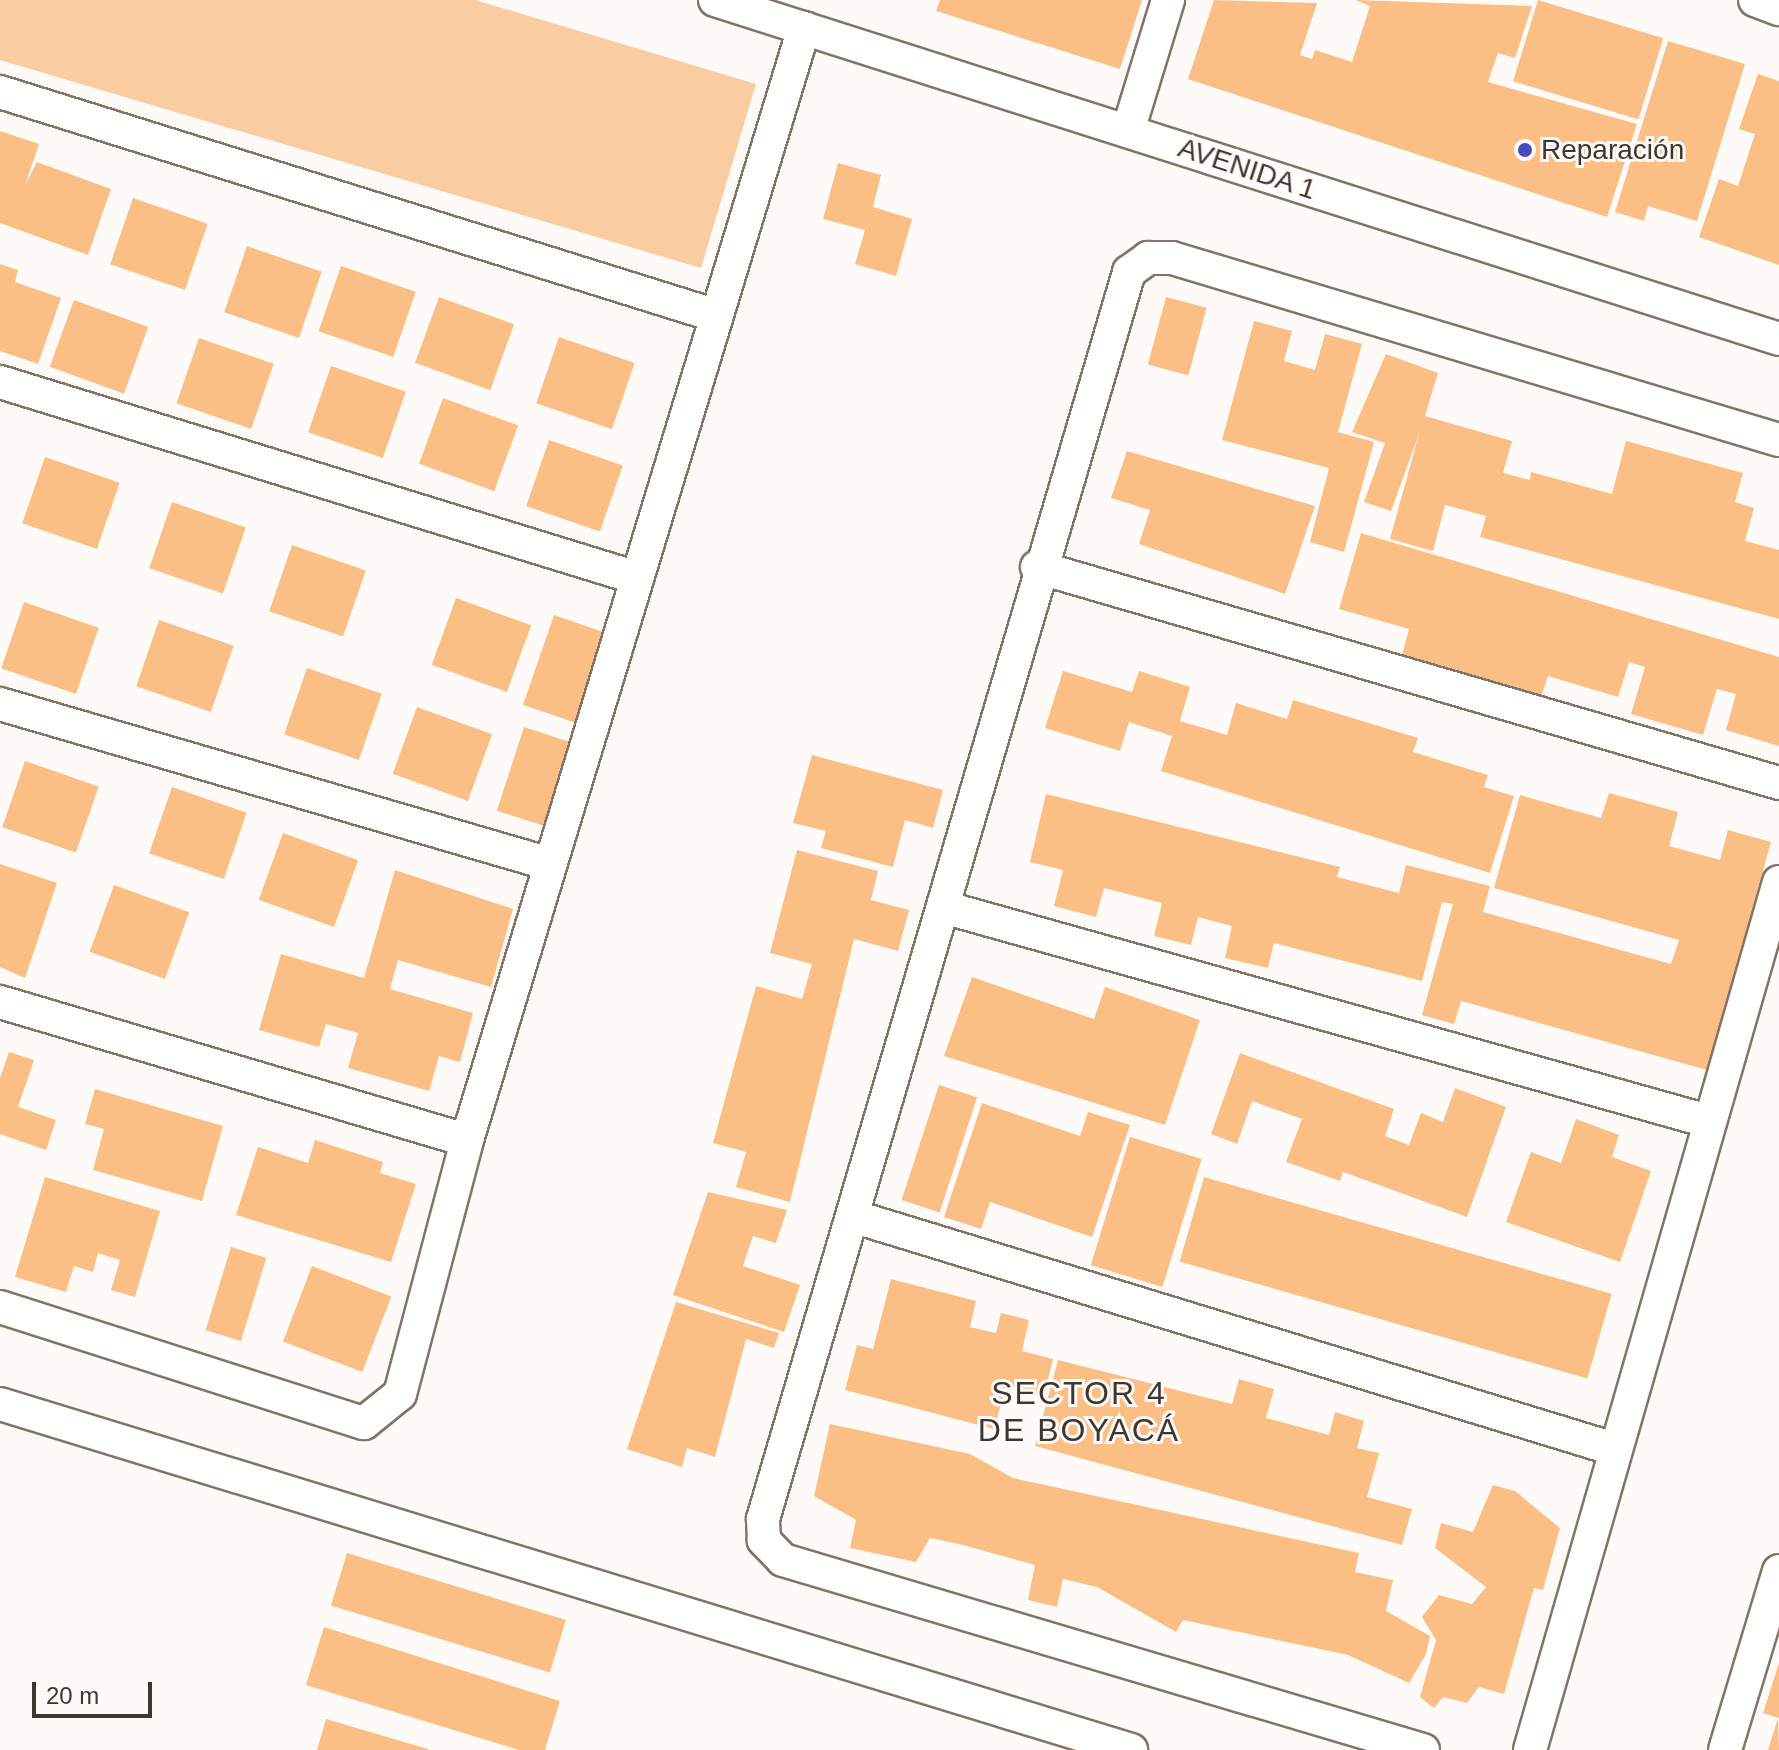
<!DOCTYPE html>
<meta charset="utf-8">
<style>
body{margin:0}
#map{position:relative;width:1779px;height:1750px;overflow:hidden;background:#fdfaf7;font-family:Helvetica,sans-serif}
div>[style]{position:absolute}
.green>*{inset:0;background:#f9cca1}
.building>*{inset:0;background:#fbbf86;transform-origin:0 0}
.roads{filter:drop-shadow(2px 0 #827467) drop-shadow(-2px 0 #827467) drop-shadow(0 2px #827467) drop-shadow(0 -2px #827467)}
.minor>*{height:32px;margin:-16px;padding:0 16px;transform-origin:16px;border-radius:16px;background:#fff}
.dots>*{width:22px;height:22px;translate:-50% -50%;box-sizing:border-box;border:4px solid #fdfaf7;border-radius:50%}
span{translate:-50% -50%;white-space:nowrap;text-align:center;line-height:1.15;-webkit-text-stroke:6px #fdfaf7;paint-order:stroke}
.poi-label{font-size:28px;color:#3d3631}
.left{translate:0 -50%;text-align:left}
.street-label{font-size:28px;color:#3d3631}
.quarter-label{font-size:32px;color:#3d3631;letter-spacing:2px}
.scale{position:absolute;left:32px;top:1682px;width:120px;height:36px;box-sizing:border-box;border:4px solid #3d3631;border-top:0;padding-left:10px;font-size:24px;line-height:28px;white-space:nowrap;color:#3d3631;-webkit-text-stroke:6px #fdfaf7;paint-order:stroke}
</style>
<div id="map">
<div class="green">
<div style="clip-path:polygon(0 0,475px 0,756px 84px,701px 268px,0 60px)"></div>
</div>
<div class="building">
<div style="clip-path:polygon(940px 0,1142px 0,1120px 69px,936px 11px)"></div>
<div style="clip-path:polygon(1214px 0,1317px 3px,1300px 55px,1312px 59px,1315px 50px,1352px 62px,1370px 6px,1355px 0,1532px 6px,1515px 58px,1498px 53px,1488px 82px,1637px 124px,1607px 217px,1188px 79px)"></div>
<div style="left:1538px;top:0;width:131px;height:85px;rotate:17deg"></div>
<div style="clip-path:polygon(1668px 41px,1745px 64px,1697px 221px,1648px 206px,1644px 221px,1615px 212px)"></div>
<div style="clip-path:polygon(1758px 74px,1779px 81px,1779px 265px,1699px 237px,1719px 179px,1738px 186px,1755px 134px,1739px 129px)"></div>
<div style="clip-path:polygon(0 131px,39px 144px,25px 185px,37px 162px,111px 189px,88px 255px,0 223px)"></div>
<div style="clip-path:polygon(838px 163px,881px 175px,873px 207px,912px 219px,896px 276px,855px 264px,865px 230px,823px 219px)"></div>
<div style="left:133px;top:198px;width:79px;height:70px;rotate:19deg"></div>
<div style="left:247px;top:246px;width:79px;height:70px;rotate:19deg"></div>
<div style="clip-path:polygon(0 264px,18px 270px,15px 282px,61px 298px,38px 364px,0 351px)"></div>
<div style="left:341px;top:266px;width:79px;height:69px;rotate:19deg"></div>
<div style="left:439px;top:297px;width:80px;height:70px;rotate:20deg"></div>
<div style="left:1166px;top:297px;width:42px;height:70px;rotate:15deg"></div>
<div style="left:74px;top:300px;width:79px;height:71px;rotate:20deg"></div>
<div style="clip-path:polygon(1254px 321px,1292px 331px,1284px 361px,1315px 370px,1325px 334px,1362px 344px,1338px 432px,1374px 442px,1344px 552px,1310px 542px,1329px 468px,1222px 440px)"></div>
<div style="left:559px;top:337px;width:80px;height:70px;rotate:19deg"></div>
<div style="left:199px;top:338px;width:79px;height:69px;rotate:19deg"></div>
<div style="clip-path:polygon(1386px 354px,1438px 373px,1425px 416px,1512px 441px,1503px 473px,1530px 480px,1531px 472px,1612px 494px,1626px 441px,1743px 473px,1735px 502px,1754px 508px,1745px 541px,1779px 550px,1779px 619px,1480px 537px,1486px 516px,1445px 505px,1433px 551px,1390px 539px,1419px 434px,1391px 511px,1364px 502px,1385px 443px,1352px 432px)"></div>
<div style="left:331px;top:366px;width:79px;height:70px;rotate:19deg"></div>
<div style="left:443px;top:398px;width:80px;height:70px;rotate:20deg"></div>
<div style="left:549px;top:440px;width:78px;height:70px;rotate:19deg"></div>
<div style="clip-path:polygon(1127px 451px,1315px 506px,1285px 594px,1139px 544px,1150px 510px,1111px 498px)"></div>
<div style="left:45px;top:457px;width:79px;height:70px;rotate:19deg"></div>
<div style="left:172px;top:502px;width:78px;height:70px;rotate:19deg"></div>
<div style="clip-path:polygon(1361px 533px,1779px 657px,1779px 746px,1726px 730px,1736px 694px,1717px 689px,1703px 735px,1631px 714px,1645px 667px,1629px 662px,1618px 697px,1548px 676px,1540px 700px,1401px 659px,1409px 629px,1339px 609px)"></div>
<div style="left:292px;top:545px;width:78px;height:70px;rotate:19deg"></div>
<div style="left:456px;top:598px;width:80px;height:71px;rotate:20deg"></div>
<div style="left:24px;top:602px;width:79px;height:70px;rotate:19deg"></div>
<div style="left:554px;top:615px;width:55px;height:95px;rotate:19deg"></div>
<div style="left:159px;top:620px;width:79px;height:70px;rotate:19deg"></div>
<div style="left:307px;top:668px;width:79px;height:70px;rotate:19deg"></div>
<div style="clip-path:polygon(1063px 671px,1132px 692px,1139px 671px,1190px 687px,1180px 721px,1227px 735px,1236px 703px,1287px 719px,1293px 700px,1418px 738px,1413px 752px,1488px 775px,1484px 787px,1514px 796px,1490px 873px,1161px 771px,1172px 736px,1129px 722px,1120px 751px,1045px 728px)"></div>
<div style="left:417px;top:707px;width:80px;height:71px;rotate:20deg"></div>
<div style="left:524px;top:727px;width:49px;height:88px;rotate:18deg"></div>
<div style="clip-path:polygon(812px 755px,943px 790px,933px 828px,905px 820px,893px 867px,821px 848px,826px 831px,793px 823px)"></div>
<div style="left:25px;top:761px;width:78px;height:70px;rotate:19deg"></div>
<div style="left:172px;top:787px;width:79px;height:70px;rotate:19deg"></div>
<div style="clip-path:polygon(1609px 793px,1678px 812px,1669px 846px,1720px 860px,1728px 830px,1771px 842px,1707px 1070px,1461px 1001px,1454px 1024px,1422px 1015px,1453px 904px,1442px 902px,1422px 981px,1274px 943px,1268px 968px,1225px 958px,1232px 926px,1198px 917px,1191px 945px,1154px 936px,1162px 903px,1104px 888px,1096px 917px,1054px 906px,1063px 870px,1030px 862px,1046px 794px,1340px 867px,1337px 877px,1399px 893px,1406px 865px,1490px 886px,1483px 912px,1671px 964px,1679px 940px,1494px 888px,1520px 795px,1601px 818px)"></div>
<div style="left:283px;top:833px;width:80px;height:71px;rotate:20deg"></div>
<div style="clip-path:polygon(797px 850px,878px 871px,871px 900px,909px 910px,898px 951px,854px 939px,790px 1202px,736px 1187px,746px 1152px,713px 1143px,756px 986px,802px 999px,812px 964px,770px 953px)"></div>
<div style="clip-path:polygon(0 864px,57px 883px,25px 978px,0 967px)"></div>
<div style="clip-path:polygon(395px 870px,513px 909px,491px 987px,398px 960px,390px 989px,473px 1013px,460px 1062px,439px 1056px,429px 1091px,348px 1068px,358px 1033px,326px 1024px,319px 1047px,259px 1030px,281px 954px,364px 978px)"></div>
<div style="left:114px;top:885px;width:80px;height:71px;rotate:20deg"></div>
<div style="clip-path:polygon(972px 977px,1094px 1019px,1105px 987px,1200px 1020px,1165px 1125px,944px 1056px)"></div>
<div style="clip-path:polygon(9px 1052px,34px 1060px,18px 1107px,56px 1120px,46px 1150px,0 1134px,0 1078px)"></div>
<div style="clip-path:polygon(1240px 1053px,1394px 1109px,1385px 1136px,1409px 1145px,1421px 1113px,1443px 1122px,1455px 1088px,1506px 1107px,1467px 1217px,1343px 1172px,1340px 1181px,1286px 1162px,1302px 1119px,1252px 1101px,1237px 1144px,1211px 1134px)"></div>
<div style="left:939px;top:1085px;width:40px;height:121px;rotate:18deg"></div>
<div style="clip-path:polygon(95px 1089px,223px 1126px,202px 1201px,93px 1170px,104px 1129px,85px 1124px)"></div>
<div style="clip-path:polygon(982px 1103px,1080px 1136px,1088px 1112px,1130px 1125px,1092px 1237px,990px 1202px,981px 1229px,944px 1217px)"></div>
<div style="clip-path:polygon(1576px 1119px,1619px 1135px,1612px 1157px,1651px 1171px,1620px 1262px,1506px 1222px,1531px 1152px,1561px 1163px)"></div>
<div style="left:1130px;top:1137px;width:75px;height:134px;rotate:17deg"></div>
<div style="clip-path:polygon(315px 1140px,383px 1162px,380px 1173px,416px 1184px,391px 1262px,236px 1215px,258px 1147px,308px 1163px)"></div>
<div style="clip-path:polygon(45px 1177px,160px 1211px,135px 1297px,111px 1290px,120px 1260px,98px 1253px,93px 1272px,74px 1266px,66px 1292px,15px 1277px)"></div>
<div style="left:1204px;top:1177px;width:424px;height:88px;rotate:16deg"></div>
<div style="clip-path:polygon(708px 1192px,787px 1210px,776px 1243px,753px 1236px,743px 1266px,800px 1285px,784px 1332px,673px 1295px)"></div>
<div style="left:231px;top:1247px;width:37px;height:87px;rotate:17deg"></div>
<div style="left:312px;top:1266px;width:85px;height:81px;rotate:21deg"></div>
<div style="clip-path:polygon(891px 1279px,976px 1301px,970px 1327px,996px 1333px,1001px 1313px,1029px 1320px,1022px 1351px,1053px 1359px,1044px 1396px,1006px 1386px,994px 1429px,845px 1390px,857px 1345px,873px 1349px)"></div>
<div style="clip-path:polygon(676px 1302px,779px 1333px,774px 1348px,746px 1339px,715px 1457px,687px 1448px,682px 1467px,627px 1449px)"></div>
<div style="clip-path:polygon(1058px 1360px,1232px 1404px,1239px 1379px,1274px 1389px,1266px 1418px,1329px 1435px,1335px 1412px,1364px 1421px,1357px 1448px,1379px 1453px,1367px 1497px,1412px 1509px,1402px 1545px,1035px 1446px)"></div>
<div style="clip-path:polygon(830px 1424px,970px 1454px,1013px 1478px,1359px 1553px,1355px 1572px,1393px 1580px,1386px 1611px,1430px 1636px,1426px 1654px,1409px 1683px,1348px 1655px,1183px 1620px,1176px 1632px,1097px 1587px,1063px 1579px,1057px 1607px,1028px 1600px,1035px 1565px,959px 1544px,930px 1538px,916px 1562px,850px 1548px,856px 1520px,814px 1496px)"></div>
<div style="clip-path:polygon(1493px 1485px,1515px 1491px,1560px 1528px,1543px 1590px,1534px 1588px,1504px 1694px,1479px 1687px,1467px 1703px,1443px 1697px,1434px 1708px,1420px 1697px,1436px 1640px,1422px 1617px,1439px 1595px,1472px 1604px,1486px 1587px,1435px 1548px,1441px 1523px,1473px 1532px)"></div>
<div style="left:347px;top:1553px;width:229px;height:55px;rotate:17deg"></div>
<div style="clip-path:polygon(324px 1627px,560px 1701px,545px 1750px,519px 1750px,306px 1685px)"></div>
<div style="clip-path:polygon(1779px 1663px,1779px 1718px,1763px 1713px)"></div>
<div style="clip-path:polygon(1778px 1718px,1779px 1750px,1768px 1750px)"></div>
<div style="clip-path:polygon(326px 1719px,428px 1749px,428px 1750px,317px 1750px)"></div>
</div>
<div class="roads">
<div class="minor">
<div style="left:715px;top:0;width:1117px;rotate:17.67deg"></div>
<div style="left:1755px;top:0;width:26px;rotate:21deg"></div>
<div style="left:0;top:92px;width:751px;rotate:17.35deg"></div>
<div style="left:1128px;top:131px;width:137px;rotate:-73deg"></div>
<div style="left:0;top:382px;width:666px;rotate:17.1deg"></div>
<div style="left:1037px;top:567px;width:773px;rotate:16.23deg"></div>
<div style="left:0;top:704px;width:573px;rotate:16.22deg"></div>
<div style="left:943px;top:907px;width:794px;rotate:15.63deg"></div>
<div style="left:0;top:1002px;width:487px;rotate:16.5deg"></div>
<div style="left:852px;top:1216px;width:794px;rotate:17deg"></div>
<div style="left:0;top:1307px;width:382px;rotate:17.7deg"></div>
<div style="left:364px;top:1423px;width:46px;rotate:-38.9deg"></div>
<div style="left:400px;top:1394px;width:263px;rotate:-75.2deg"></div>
<div style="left:467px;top:1140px;width:1162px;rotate:-73.14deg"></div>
<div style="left:0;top:1404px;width:1183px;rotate:17.01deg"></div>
<div style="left:1423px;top:1750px;width:668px;rotate:-163.47deg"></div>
<div style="left:783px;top:1560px;width:28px;rotate:-134deg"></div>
<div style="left:764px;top:1540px;width:21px;rotate:-93deg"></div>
<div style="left:763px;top:1519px;width:1300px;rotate:-73.64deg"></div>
<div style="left:1129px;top:272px;width:24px;rotate:-36deg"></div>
<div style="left:1148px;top:258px;width:24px"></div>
<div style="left:1172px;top:258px;width:634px;rotate:16.69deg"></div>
<div style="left:1530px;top:1750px;width:903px;rotate:-73.99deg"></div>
<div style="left:1725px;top:1750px;width:187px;rotate:-73.2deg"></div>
</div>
</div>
<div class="dots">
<div style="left:1525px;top:150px;background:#444bc0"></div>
</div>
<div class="poi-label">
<span class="left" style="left:1541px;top:150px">Reparación</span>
</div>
<div class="street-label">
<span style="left:1247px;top:169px;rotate:18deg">AVENIDA 1</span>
</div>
<div class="quarter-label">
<span style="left:1079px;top:1412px">SECTOR 4<br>DE BOYACÁ</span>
</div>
<div class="scale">20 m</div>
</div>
